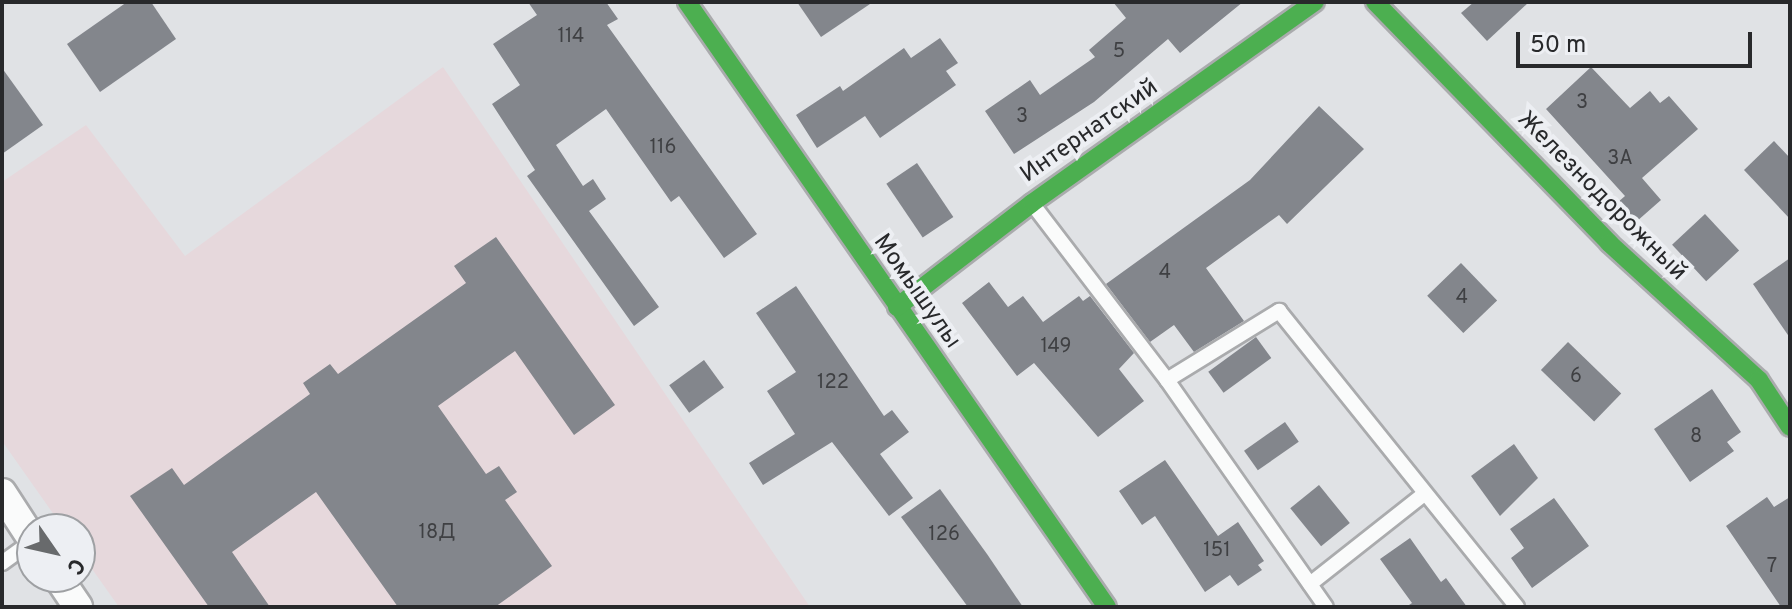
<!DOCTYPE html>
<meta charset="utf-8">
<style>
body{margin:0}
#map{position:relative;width:1792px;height:609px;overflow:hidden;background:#e0e2e5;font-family:Overpass,sans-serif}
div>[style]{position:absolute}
.commercial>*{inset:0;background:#e6d8dc}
.building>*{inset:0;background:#83868c;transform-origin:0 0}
.roads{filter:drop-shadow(2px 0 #aaabad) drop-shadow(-2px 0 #aaabad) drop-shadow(0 2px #aaabad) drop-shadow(0 -2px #aaabad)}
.lane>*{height:14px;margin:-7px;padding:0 7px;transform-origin:7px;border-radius:7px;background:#fafbfb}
.street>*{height:28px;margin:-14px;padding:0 14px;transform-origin:14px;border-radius:14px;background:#fafbfb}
.fast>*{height:18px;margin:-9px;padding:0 9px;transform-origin:9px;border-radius:9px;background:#4caf50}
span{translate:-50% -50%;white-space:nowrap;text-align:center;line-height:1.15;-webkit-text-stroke:8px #edeff3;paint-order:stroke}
.number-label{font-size:20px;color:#3f4043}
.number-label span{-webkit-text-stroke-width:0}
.street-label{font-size:24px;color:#28292b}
.frame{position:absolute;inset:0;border:4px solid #28292b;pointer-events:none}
.north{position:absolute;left:16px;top:513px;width:80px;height:80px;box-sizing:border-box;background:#edeff3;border:2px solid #9ea0a3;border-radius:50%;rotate:124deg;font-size:22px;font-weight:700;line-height:32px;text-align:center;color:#28292b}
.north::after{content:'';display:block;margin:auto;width:28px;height:36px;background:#686a6c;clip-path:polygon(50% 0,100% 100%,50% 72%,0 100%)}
.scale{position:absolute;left:1516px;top:32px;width:236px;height:36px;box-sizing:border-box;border:4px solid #28292b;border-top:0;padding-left:10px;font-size:24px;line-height:28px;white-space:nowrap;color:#28292b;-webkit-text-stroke:6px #edeff3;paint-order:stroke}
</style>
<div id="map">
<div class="commercial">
<div style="clip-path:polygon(443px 67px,810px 607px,119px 607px,80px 552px,80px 529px,64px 529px,2px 441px,2px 182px,86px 125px,185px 256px)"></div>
</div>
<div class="building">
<div style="clip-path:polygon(127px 2px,151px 2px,176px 39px,100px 92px,67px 44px)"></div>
<div style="clip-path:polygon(528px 2px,606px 2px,618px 19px,607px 25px,757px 234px,724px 258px,679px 196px,671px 202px,606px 109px,556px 145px,583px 186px,593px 179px,606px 199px,589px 211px,659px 307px,634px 326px,527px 176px,535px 170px,492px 104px,520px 85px,493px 44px,537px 15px)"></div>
<div style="clip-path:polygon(797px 2px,873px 2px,821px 37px)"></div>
<div style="clip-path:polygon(1113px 2px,1243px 2px,1180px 53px,1168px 39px,1094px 102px,1014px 154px,985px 111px,1030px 80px,1040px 95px,1095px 57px,1089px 50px,1126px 18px)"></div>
<div style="clip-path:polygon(1474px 2px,1529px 2px,1487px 41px,1461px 13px)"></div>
<div style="clip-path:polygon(940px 38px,958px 63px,946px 71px,956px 85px,880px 138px,865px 116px,817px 148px,796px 115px,840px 86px,843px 91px,904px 48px,911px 58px)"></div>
<div style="clip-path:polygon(1591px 67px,1630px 108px,1650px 91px,1660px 103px,1669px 96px,1698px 129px,1642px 178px,1661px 200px,1628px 229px,1609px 210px,1625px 196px,1546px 109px)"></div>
<div style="clip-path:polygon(2px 68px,43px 125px,2px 154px)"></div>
<div style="clip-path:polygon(1319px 106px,1364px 149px,1287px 224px,1279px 215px,1206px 268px,1244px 321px,1194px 352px,1174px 325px,1150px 342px,1106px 284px,1250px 180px)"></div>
<div style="clip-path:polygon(1774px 141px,1790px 158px,1790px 219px,1744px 170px)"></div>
<div style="left:917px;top:163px;width:65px;height:37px;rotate:56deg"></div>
<div style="left:1705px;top:214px;width:50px;height:45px;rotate:47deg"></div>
<div style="clip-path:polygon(496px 237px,615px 405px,574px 435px,515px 351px,438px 406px,486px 474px,499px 466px,517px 492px,505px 500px,552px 566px,495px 607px,398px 607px,316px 492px,232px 552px,270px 607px,209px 607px,130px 496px,172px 468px,184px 485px,310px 394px,303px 383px,330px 364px,338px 374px,466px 283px,454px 266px)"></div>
<div style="clip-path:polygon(1790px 258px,1790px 338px,1753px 284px)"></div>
<div style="left:1461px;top:263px;width:52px;height:47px;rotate:46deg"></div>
<div style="clip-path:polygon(989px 282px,1008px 307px,1023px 296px,1043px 322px,1079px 296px,1083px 301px,1090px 296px,1134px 353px,1119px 369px,1144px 401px,1098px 437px,1034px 363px,1017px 376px,962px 303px)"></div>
<div style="clip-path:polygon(796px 286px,884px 416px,892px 410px,909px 432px,880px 454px,913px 498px,889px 516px,832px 442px,763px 485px,749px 463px,795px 434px,767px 391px,796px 372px,756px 313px)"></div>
<div style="left:1256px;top:337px;width:26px;height:59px;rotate:54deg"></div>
<div style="left:1568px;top:342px;width:74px;height:39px;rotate:44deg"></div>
<div style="left:704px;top:360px;width:34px;height:43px;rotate:54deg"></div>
<div style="clip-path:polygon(1712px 389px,1741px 432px,1727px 442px,1734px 451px,1690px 482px,1654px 429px)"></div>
<div style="left:1285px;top:422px;width:24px;height:50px;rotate:55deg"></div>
<div style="clip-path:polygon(1514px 444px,1538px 478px,1500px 516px,1471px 476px)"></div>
<div style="clip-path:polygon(1165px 460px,1218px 536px,1238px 522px,1264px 561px,1258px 565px,1262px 570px,1238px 586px,1230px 575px,1205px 592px,1155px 516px,1142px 525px,1119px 491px)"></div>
<div style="left:1319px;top:485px;width:49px;height:37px;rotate:51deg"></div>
<div style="clip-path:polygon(940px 489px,987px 554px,1023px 607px,968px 607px,901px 517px)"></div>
<div style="clip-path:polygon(1767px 497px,1774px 507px,1790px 497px,1790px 607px,1781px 607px,1726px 526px)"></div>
<div style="clip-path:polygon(1554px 498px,1589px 546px,1532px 588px,1511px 558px,1524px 548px,1510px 529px)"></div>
<div style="clip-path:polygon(1410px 538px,1441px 582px,1446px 578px,1467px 607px,1406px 607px,1412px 603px,1380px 559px)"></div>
</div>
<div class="roads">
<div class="lane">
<div style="left:1034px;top:206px;width:219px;rotate:52.6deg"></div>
<div style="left:1167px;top:380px;width:277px;rotate:55deg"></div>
<div style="left:1167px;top:380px;width:132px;rotate:-31.6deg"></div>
<div style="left:1279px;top:311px;width:380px;rotate:51.2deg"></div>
<div style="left:2px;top:563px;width:37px;rotate:-36deg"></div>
<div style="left:1310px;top:584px;width:145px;rotate:-38.3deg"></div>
</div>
<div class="street">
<div style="left:2px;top:493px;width:55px;rotate:56.9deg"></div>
<div style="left:58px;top:577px;width:36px;rotate:56deg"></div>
</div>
<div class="fast">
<div style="left:687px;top:2px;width:736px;rotate:55.23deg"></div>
<div style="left:1375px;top:2px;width:336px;rotate:45.8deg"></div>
<div style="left:1609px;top:243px;width:203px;rotate:42.4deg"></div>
<div style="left:1759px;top:380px;width:56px;rotate:56.6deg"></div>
<div style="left:897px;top:307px;width:170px;rotate:-37.6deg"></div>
<div style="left:1032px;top:203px;width:347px;rotate:-35.4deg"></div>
</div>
</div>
<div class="number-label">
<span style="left:571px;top:37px">114</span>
<span style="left:1119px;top:52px">5</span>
<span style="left:1582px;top:103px">3</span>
<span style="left:1022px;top:117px">3</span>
<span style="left:663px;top:148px">116</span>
<span style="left:1620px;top:159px">3А</span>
<span style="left:1165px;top:273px">4</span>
<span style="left:1462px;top:298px">4</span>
<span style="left:1056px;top:347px">149</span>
<span style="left:1576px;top:377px">6</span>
<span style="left:833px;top:383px">122</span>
<span style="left:1696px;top:437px">8</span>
<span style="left:437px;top:533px">18Д</span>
<span style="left:944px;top:535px">126</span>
<span style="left:1217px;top:551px">151</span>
<span style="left:1772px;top:567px">7</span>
</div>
<div class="street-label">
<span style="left:1090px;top:132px;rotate:-35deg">Интернатский</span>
<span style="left:1601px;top:197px;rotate:45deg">Железнодорожный</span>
<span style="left:916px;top:292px;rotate:55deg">Момышулы</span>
</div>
<div class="frame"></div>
<div class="north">С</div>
<div class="scale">50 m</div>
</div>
